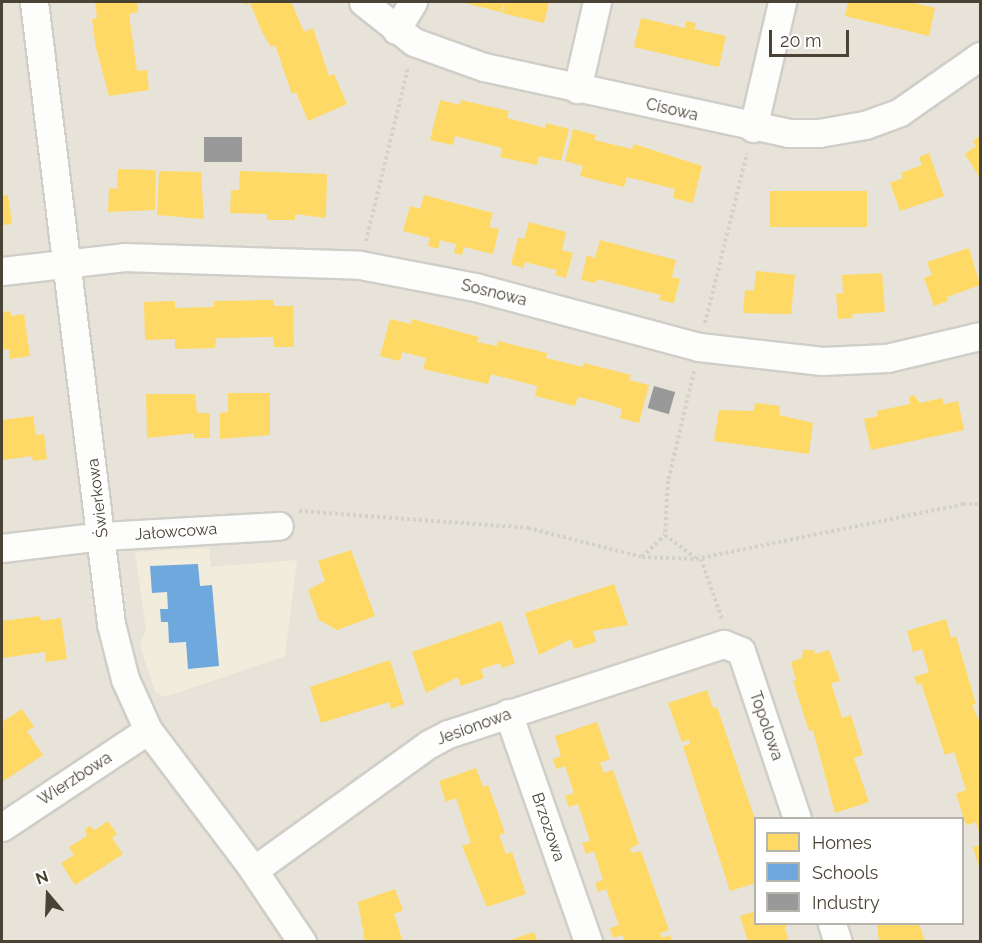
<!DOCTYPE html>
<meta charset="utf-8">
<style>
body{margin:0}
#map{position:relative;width:982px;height:943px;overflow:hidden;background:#f2f1eb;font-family:Raleway,sans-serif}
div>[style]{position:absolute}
.residential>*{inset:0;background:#e7e3d8}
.education>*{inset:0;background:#f1ecdc}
.homes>*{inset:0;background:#ffd966;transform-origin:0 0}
.schools>*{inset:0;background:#6fa8dc}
.industry>*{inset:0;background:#999;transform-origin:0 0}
.path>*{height:4px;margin-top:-2px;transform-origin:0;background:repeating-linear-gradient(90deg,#d2d1ca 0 3px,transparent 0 6px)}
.roads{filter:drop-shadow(2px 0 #d0cec8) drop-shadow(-2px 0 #d0cec8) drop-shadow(0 2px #d0cec8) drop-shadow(0 -2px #d0cec8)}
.minor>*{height:27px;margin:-13.5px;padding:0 13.5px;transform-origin:13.5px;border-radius:13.5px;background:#fdfdfc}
span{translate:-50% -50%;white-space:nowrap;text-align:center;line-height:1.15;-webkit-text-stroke:6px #fff;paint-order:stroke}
.street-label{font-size:16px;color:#4a4335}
.frame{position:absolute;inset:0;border:3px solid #4a4335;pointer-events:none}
.legend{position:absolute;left:754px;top:817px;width:210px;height:108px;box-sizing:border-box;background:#fff;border:2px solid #b7b4ae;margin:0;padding:8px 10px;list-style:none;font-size:18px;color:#4a4335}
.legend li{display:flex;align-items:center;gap:12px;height:30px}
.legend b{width:30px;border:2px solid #b7b4ae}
.north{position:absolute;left:18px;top:865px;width:60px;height:60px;-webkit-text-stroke:4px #fff;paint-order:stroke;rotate:341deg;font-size:16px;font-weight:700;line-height:24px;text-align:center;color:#4a4335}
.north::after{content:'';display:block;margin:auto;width:21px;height:27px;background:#4a4335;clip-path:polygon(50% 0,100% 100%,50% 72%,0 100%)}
.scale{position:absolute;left:769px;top:30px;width:80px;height:27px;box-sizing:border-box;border:3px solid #4a4335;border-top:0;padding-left:8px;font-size:18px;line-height:21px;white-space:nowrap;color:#4a4335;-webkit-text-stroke:4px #fff;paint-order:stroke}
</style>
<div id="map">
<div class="residential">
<div style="clip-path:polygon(evenodd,2px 2px,980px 2px,980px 941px,2px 942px,2px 2px,756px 818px,962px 818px,962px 924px,756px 924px,756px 818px)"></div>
</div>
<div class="education">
<div style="clip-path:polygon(209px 548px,211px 567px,297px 560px,285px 656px,165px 697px,155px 692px,140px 645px,146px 630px,135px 552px)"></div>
</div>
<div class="homes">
<div style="clip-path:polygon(95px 2px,137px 2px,138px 12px,129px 14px,137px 71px,147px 70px,149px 90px,109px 96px,96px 48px,92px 19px,97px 18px)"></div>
<div style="clip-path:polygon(243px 2px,291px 2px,304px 32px,313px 28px,329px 76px,334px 74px,347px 104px,308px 121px,296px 92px,292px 94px,275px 45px,271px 47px,262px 32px,250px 3px,244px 5px)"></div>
<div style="clip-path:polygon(460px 2px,504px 2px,501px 12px)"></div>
<div style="clip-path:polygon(505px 2px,549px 2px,544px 23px,502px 13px)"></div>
<div style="clip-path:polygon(848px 2px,909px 2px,935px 8px,929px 36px,845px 16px)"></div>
<div style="clip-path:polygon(641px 18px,685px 28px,686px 21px,696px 23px,694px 29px,726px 36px,719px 67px,634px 47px)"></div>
<div style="clip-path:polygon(440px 100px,460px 105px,461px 100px,509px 111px,507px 118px,545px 128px,546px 123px,569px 129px,561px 161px,539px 156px,537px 165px,500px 157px,502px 148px,455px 136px,453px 145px,430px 140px)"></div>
<div style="clip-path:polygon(573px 129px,596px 135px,594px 140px,632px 149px,634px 144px,702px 166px,693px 203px,673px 198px,675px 189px,627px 177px,624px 187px,580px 176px,583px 166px,565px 161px)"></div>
<div style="clip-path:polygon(980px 136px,980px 178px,965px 154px,976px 146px,973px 141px)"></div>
<div style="clip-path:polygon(929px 153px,944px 196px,900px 211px,890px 183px,903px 178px,901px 173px,922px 165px,919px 157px)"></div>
<div style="clip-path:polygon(118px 169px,156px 170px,155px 210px,108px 212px,109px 188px,117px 189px)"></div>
<div style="clip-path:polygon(159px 171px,201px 172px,204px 219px,157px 215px)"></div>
<div style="clip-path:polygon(240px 171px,327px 174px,326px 218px,295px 214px,295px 220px,267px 220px,267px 214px,230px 213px,231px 190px,239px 190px)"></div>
<div style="left:867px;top:191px;width:36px;height:97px;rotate:90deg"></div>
<div style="clip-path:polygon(8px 195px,12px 224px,2px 225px,2px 196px)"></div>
<div style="clip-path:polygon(424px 195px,493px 213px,489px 227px,499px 229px,493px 254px,464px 247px,462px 255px,454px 253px,456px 244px,440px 240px,438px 249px,428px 246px,430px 238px,403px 231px,410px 206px,420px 209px)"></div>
<div style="clip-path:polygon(529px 222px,566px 232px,562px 250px,573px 253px,566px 278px,555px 275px,557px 270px,525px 262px,523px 268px,511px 264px,518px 238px,524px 239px)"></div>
<div style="clip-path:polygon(600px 240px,676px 260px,672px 277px,680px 279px,674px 303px,659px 300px,661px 295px,597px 279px,596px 283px,581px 280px,587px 255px,595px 258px)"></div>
<div style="clip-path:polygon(969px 248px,980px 285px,947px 297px,948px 301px,934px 306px,924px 278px,932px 275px,927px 262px)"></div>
<div style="clip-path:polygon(756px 271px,795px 275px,791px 314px,743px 313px,745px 290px,754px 291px)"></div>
<div style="clip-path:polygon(882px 273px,885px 312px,852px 314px,853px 318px,838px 319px,836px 294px,843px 293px,842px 275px)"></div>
<div style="clip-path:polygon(273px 300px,274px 306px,293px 306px,294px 347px,274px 347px,273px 337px,216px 338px,215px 348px,175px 349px,175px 339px,145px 340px,144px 302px,175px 301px,175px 308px,214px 307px,214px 301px)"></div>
<div style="clip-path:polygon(10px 311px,11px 316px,24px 314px,30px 356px,10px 359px,9px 349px,2px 350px,2px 312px)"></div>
<div style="clip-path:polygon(390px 319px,411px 324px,412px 319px,479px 337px,477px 342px,497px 346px,498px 341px,547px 353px,546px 358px,583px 367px,584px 363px,631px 375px,629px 380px,649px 385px,639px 423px,620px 418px,622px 409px,600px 402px,578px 397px,575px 406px,535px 396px,537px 386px,491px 374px,488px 384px,423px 369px,426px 358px,402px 352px,400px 361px,380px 356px)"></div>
<div style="clip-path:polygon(228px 393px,270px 393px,270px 435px,220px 439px,220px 413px,228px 412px)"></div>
<div style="clip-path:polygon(146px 394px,195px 394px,197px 413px,210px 413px,210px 438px,194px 438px,194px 433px,147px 438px)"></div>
<div style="clip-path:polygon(914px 395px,920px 403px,942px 398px,944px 404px,958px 401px,964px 430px,871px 450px,864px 419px,878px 416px,877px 411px,910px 404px,909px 397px)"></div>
<div style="clip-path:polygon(755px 403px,780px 406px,779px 415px,813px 423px,809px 454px,714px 441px,719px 410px,754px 411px)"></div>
<div style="clip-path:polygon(33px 416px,36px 435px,44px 434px,47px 459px,33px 461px,32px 456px,2px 460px,2px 420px)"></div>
<div style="clip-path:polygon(351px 550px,375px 616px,337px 630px,319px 620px,308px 590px,325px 581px,318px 561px)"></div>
<div style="clip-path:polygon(614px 584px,628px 625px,593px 631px,596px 642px,574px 649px,571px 639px,539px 655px,525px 613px)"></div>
<div style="clip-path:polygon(40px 616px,41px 621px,61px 618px,67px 659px,46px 662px,45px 652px,2px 658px,2px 621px)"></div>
<div style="clip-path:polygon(946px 619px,951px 638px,956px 636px,976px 704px,972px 705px,980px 723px,980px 835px,976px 822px,966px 825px,956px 794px,966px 790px,956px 758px,954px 752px,945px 755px,921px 683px,917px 685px,914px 677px,929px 672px,922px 649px,913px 652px,907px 631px)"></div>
<div style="clip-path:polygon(501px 621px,515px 663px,502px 668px,500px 663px,481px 669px,484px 678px,461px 686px,458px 677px,426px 693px,412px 652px)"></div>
<div style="clip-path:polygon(803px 650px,814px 650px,815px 654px,829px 650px,840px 681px,831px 683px,842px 718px,851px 715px,863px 755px,854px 758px,869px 802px,835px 813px,813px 730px,809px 731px,793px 681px,796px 680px,791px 662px,802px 658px)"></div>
<div style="clip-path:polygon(390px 660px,404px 704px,391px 709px,389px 702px,321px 723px,310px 687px)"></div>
<div style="clip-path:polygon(707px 690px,713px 708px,717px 707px,756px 822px,756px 883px,730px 891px,683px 746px,690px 744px,689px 739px,682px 742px,668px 703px)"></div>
<div style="clip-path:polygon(22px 709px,34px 727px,27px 731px,43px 755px,2px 782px,2px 722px)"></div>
<div style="clip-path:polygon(597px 722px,610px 759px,600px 763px,604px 773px,613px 770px,639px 844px,630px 848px,632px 853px,641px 851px,669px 930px,660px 933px,662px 938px,670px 935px,672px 942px,625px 942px,622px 935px,613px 938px,610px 928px,619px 925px,606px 889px,598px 892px,595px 883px,603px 880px,594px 851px,586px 854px,582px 843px,590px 841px,584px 822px,578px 804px,569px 807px,565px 796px,574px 793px,565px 766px,556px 769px,553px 759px,561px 756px,555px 736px)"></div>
<div style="clip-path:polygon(476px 768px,483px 787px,488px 785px,505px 833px,499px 835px,506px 854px,512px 852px,526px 894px,487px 907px,462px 846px,471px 843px,456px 798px,446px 802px,439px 781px)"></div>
<div style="clip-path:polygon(108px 821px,117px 834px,112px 838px,123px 854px,75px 885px,61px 863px,74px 855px,69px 847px,87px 836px,85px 829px,89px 826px,95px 830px)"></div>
<div style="clip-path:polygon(980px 845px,980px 870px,973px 847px)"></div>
<div style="clip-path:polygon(395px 889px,403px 910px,394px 914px,403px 942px,365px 942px,358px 902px)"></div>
<div style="clip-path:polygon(756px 911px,756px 924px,788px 924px,785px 928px,789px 942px,748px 942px,740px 916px)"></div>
<div style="clip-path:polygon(877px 924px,919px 924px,925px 942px,879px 942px)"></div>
<div style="clip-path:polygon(534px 932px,538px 942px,507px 942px,507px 941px)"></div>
</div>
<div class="schools">
<div style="clip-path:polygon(198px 564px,200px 586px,212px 585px,219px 666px,188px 669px,186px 642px,169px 643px,168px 622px,161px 622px,160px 609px,168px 609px,167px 592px,152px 593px,150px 566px)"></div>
</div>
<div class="industry">
<div style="left:204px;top:137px;width:38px;height:25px"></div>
<div style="left:654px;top:386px;width:22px;height:23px;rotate:16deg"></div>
</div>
<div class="path">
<div style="left:366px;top:241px;width:179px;rotate:-76.4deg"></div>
<div style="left:705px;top:323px;width:175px;rotate:-76.1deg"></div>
<div style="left:694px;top:371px;width:113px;rotate:103.3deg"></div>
<div style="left:668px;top:481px;width:54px;rotate:93.2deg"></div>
<div style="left:665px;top:535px;width:38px;rotate:37deg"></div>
<div style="left:299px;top:511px;width:230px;rotate:4.2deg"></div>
<div style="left:528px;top:528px;width:118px;rotate:14.3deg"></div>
<div style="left:642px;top:557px;width:54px;rotate:2.1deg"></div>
<div style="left:696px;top:559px;width:273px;rotate:-11.6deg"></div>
<div style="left:963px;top:504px;width:17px"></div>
<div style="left:642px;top:557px;width:32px;rotate:-44deg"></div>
<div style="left:701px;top:559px;width:64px;rotate:70.7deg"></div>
</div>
<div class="roads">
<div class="minor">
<div style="left:34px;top:2px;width:627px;rotate:82.94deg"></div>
<div style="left:111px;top:624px;width:57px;rotate:75.7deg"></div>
<div style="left:125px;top:679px;width:56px;rotate:65.7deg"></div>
<div style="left:148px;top:730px;width:166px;rotate:52.9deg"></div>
<div style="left:248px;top:862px;width:97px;rotate:56deg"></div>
<div style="left:363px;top:2px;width:65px;rotate:38.1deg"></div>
<div style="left:414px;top:42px;width:74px;rotate:19.7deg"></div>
<div style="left:484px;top:67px;width:311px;rotate:12.2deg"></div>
<div style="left:788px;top:133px;width:31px"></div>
<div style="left:819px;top:133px;width:47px;rotate:-9.9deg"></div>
<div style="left:865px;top:125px;width:37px;rotate:-20deg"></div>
<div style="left:900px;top:112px;width:98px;rotate:-35deg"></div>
<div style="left:396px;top:30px;width:33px;rotate:-59deg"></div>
<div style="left:577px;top:89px;width:89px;rotate:-77.1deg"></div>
<div style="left:753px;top:128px;width:129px;rotate:-77deg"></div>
<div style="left:2px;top:271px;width:123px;rotate:-6.5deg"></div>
<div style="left:124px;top:257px;width:236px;rotate:1.9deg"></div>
<div style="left:360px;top:265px;width:117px;rotate:10.8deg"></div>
<div style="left:475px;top:287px;width:232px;rotate:15deg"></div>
<div style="left:699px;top:347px;width:124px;rotate:6.5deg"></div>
<div style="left:822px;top:361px;width:65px;rotate:-2.6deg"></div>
<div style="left:887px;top:358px;width:96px;rotate:-13.3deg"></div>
<div style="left:2px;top:548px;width:102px;rotate:-6.8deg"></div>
<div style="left:103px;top:536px;width:176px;rotate:-3.3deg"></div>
<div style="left:508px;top:713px;width:243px;rotate:70.7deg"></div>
<div style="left:2px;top:827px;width:175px;rotate:-33.6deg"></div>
<div style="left:254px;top:870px;width:216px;rotate:-35.8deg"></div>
<div style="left:429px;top:744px;width:21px;rotate:-28deg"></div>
<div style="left:448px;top:734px;width:290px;rotate:-18.1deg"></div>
<div style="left:724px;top:644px;width:18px;rotate:22deg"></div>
<div style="left:741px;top:651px;width:176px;rotate:71.5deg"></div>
<div style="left:832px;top:924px;width:19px;rotate:72deg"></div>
</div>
</div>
<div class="street-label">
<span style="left:672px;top:110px;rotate:13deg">Cisowa</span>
<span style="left:494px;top:293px;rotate:14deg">Sosnowa</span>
<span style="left:98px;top:498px;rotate:-97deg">Świerkowa</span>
<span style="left:176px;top:532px;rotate:-4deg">Jałowcowa</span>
<span style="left:766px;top:726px;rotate:71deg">Topolowa</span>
<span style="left:474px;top:727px;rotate:-20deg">Jesionowa</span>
<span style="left:75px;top:779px;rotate:-33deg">Wierzbowa</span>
<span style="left:548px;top:827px;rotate:71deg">Brzozowa</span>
</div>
<div class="frame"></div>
<ul class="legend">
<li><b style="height:16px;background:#ffd966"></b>Homes</li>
<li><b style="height:16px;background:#6fa8dc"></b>Schools</li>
<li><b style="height:16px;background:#999"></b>Industry</li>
</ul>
<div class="north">N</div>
<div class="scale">20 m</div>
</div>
